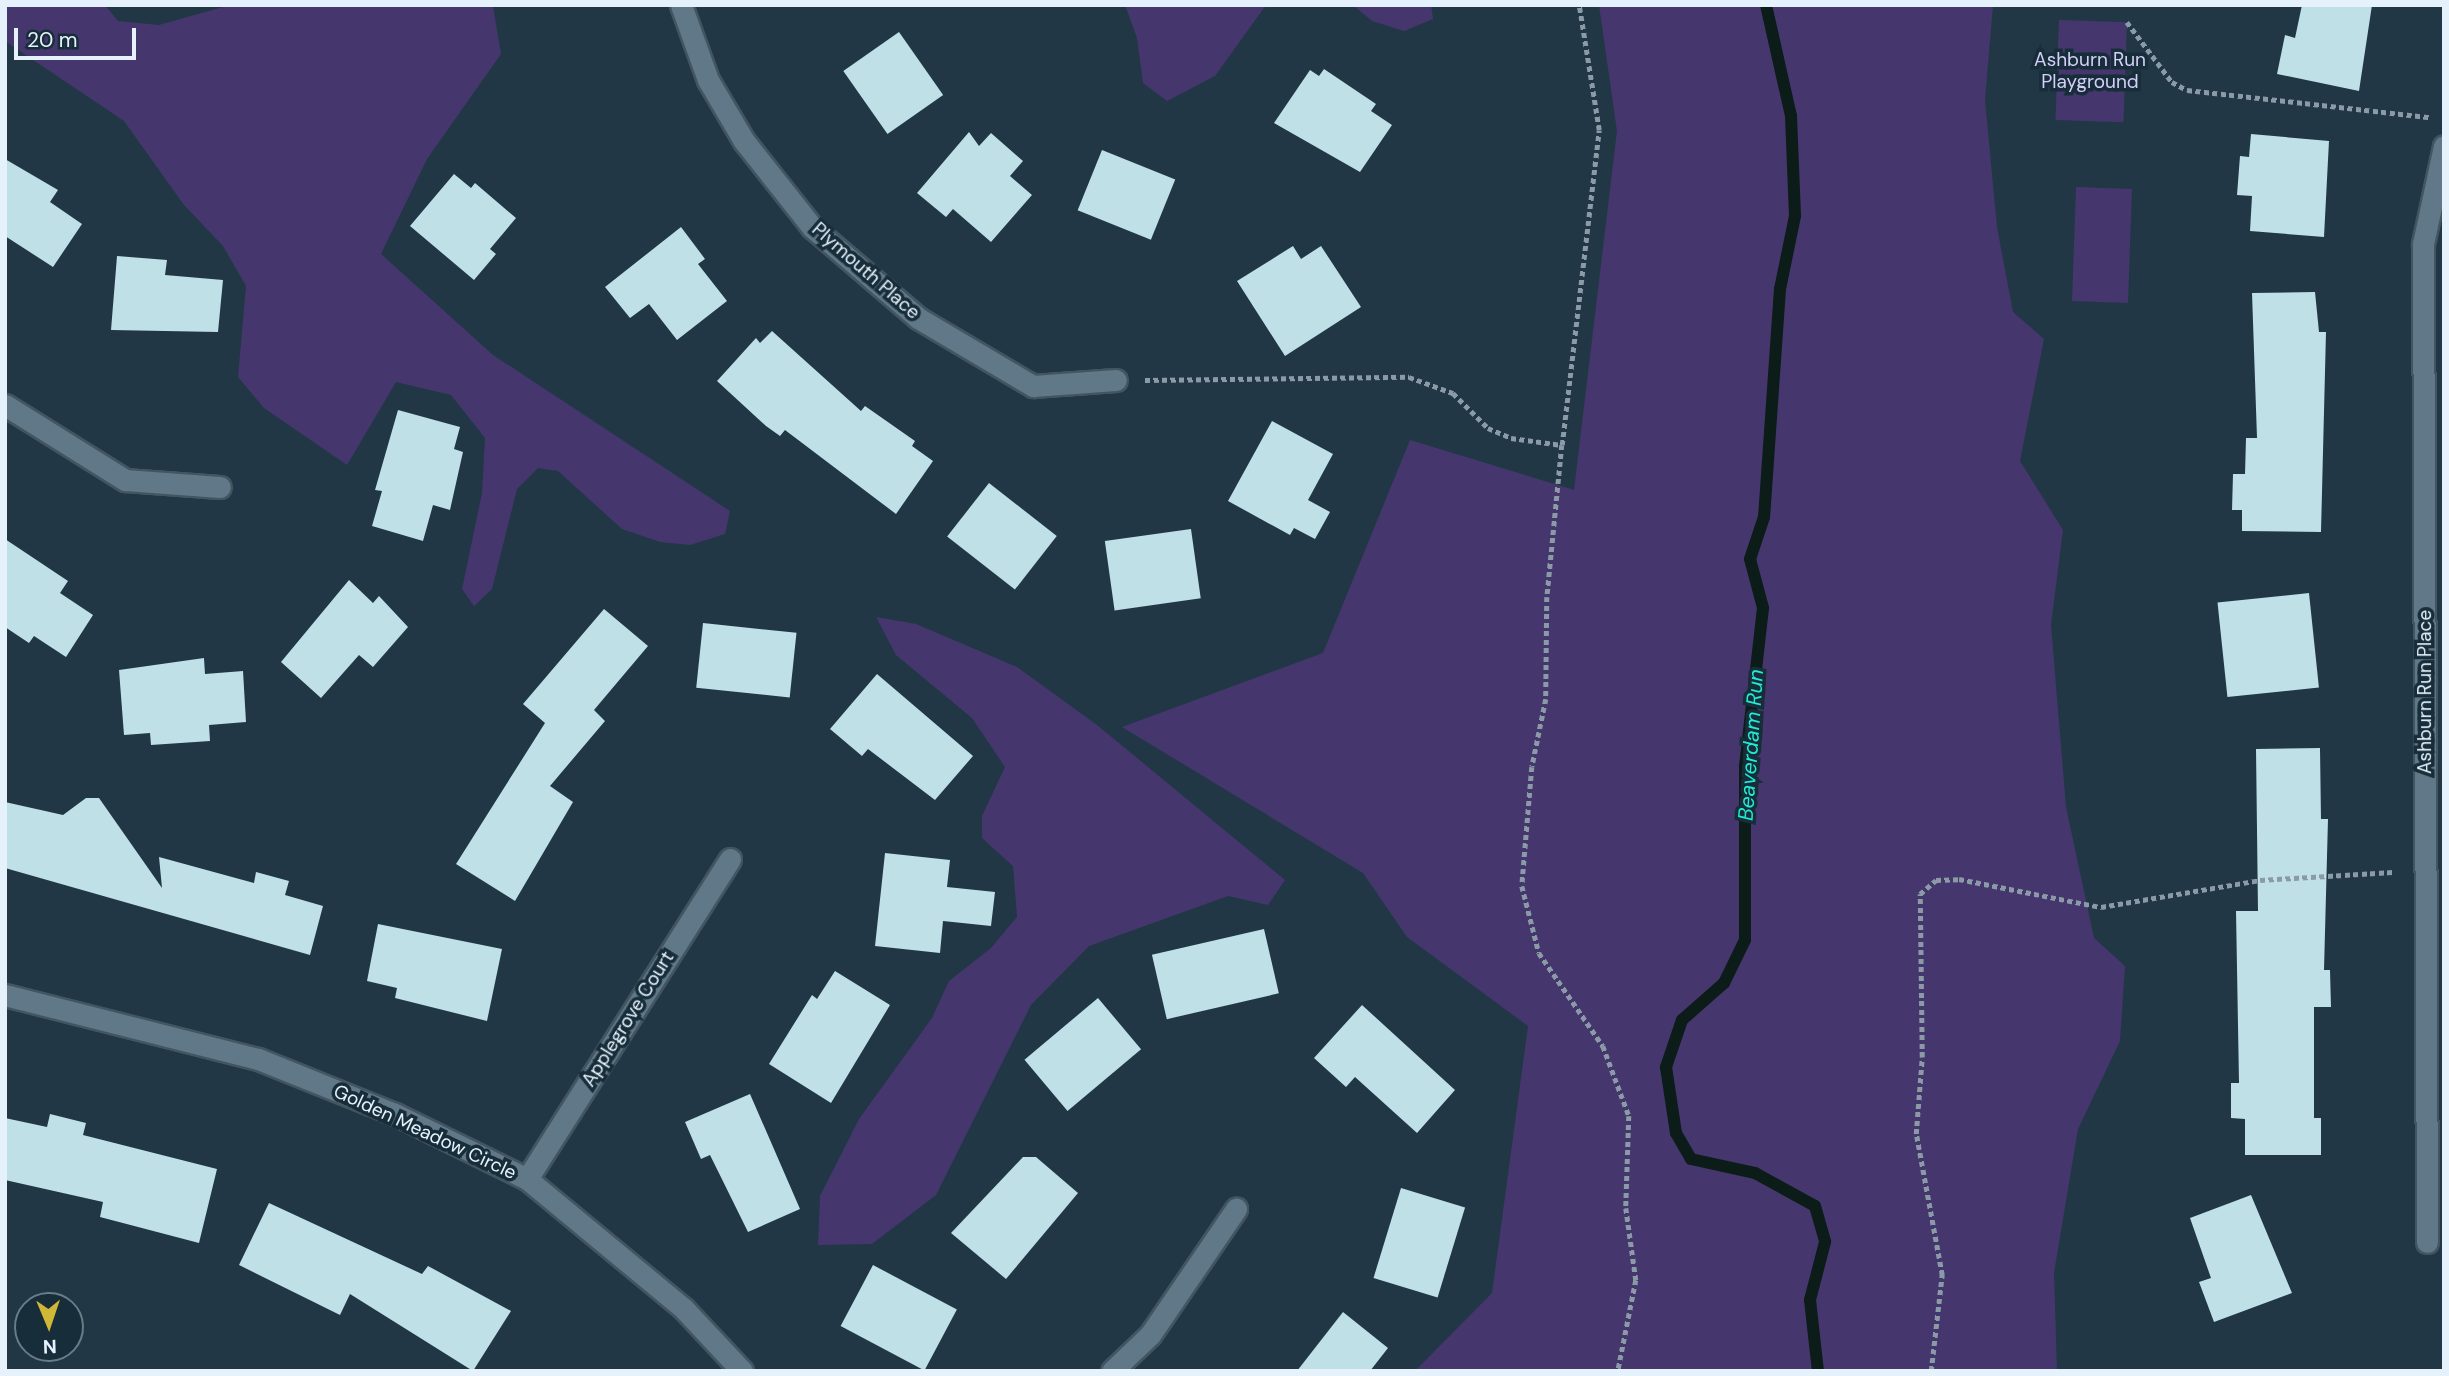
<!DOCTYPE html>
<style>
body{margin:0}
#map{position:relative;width:2449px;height:1376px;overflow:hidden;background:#213745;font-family:"DM Sans",sans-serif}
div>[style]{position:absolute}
.green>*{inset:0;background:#45376d;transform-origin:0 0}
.stream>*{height:12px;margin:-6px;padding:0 6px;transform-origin:6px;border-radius:6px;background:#0b1c19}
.building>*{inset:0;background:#bee0e6;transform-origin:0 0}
.path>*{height:4.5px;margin-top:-2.25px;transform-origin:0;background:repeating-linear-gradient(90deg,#8a9ba7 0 5px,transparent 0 8.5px)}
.roads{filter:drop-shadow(2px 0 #425561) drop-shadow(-2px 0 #425561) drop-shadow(0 2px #425561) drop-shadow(0 -2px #425561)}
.street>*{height:21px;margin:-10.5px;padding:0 10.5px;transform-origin:10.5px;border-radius:10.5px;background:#607887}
span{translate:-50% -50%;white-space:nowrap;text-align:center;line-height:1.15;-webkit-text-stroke:7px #172d3a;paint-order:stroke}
.park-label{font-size:19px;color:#d6cffa}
.street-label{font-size:19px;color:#e5f2fb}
.water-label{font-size:21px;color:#21ebd2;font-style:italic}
.frame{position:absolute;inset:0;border:7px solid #e5f2fb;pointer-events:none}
.north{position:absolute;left:14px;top:1292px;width:70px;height:70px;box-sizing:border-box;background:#172d3a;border:2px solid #697c87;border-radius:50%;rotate:178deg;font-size:19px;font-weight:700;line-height:28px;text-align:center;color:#e5f2fb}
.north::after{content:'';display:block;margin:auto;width:24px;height:32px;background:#d1b736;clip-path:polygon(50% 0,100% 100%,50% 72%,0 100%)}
.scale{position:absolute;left:14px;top:28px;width:122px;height:32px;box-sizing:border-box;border:4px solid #e5f2fb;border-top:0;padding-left:9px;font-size:21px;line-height:24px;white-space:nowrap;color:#e5f2fb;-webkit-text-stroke:5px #172d3a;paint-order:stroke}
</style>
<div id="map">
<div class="green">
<div style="clip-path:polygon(5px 5px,105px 5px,118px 21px,159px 25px,230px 5px,493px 6px,501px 54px,427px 159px,381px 254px,493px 355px,730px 511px,725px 534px,690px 545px,660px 542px,622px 529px,558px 471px,538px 468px,517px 489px,492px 589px,474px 606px,462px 589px,482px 493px,485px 438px,451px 395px,396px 382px,347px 465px,264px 408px,238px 377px,246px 286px,223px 246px,184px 205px,124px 121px,5px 41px)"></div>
<div style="clip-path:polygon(1125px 5px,1266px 5px,1215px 76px,1167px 101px,1143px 83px,1137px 38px)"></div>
<div style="clip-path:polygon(1353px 5px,1431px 5px,1433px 19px,1404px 31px,1372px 21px)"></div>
<div style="clip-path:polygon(1599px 5px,1993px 5px,1985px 100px,1997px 227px,2013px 312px,2044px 339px,2020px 461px,2063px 530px,2051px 625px,2066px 807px,2094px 938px,2125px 966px,2120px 1041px,2078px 1129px,2054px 1273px,2057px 1371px,1415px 1371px,1492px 1293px,1528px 1026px,1407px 937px,1363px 873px,1122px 727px,1323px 653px,1410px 440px,1574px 490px,1617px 131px)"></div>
<div style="left:2059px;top:20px;width:68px;height:100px;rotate:2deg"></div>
<div style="left:2076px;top:187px;width:56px;height:114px;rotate:2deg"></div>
<div style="clip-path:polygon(876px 617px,916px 624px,1017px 667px,1097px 725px,1285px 880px,1268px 905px,1228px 896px,1089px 946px,1031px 1005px,936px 1195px,872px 1244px,818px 1245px,820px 1196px,859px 1119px,932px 1018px,949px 981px,991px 948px,1017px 917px,1013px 866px,982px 838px,982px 816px,1005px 767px,972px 718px,896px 655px)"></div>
</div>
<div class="stream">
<div style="left:1766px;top:5px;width:114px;rotate:77.3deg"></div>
<div style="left:1791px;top:116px;width:100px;rotate:87.7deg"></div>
<div style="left:1795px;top:216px;width:75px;rotate:101.6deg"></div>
<div style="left:1780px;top:289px;width:229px;rotate:94deg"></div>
<div style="left:1764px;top:517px;width:44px;rotate:108.4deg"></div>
<div style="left:1750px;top:559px;width:51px;rotate:75.1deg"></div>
<div style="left:1763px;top:608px;width:160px;rotate:96.5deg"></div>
<div style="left:1745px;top:767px;width:173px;rotate:90deg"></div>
<div style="left:1745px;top:940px;width:48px;rotate:116deg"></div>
<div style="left:1724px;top:983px;width:56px;rotate:138.6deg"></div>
<div style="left:1682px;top:1020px;width:50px;rotate:108.8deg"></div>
<div style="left:1666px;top:1067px;width:67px;rotate:81.4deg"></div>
<div style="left:1676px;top:1133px;width:30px;rotate:60deg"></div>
<div style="left:1691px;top:1159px;width:66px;rotate:12.3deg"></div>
<div style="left:1755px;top:1173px;width:68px;rotate:28.8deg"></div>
<div style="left:1815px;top:1206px;width:37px;rotate:74deg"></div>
<div style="left:1825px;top:1242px;width:60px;rotate:104.5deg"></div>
<div style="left:1810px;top:1300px;width:71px;rotate:83.6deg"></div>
</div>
<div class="building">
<div style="clip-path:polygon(2302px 5px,2372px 5px,2359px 91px,2277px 74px,2285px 35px,2295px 38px)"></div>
<div style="left:899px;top:32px;width:77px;height:68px;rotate:55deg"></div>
<div style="clip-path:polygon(1324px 69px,1376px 104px,1371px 111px,1392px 125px,1360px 172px,1274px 123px,1310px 70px,1319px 76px)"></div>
<div style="clip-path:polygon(969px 132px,979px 146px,991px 133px,1023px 161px,1010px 176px,1032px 195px,991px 242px,953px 209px,946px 217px,917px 193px)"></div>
<div style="clip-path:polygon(2251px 134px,2329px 141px,2324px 237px,2250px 231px,2252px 196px,2237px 195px,2240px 156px,2249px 157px)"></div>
<div style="left:1102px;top:150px;width:79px;height:65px;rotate:22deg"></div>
<div style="clip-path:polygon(5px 159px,58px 190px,50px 202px,82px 224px,53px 267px,5px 236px)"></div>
<div style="clip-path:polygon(454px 174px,471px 188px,475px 183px,516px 218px,490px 249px,496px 254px,474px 280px,410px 226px)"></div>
<div style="clip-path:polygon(681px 227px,705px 259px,698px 264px,727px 301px,677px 340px,649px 304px,630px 318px,605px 287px)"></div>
<div style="clip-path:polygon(1293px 246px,1301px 259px,1321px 246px,1361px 307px,1285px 356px,1237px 281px)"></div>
<div style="clip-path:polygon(117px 256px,167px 260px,165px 275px,223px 280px,218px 332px,111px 330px)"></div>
<div style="clip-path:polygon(2315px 292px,2319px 332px,2326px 332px,2321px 532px,2242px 531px,2242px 510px,2232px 510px,2233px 474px,2245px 474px,2246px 438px,2257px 438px,2252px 293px)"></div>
<div style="clip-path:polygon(772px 331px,861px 411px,865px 406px,915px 441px,912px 446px,933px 461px,896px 514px,785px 430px,780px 436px,766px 426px,717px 381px,756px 338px,760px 343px)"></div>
<div style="clip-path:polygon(398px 410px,460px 427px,454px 449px,463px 452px,450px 510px,433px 505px,423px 541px,372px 526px,382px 491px,375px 490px)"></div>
<div style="clip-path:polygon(1272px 421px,1333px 454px,1308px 500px,1330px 512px,1315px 539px,1294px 528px,1290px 535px,1228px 501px)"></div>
<div style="left:989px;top:483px;width:86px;height:68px;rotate:38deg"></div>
<div style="left:1191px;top:529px;width:70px;height:87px;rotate:82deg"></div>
<div style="clip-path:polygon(5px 539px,68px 581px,60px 593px,93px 615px,66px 657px,34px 636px,29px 643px,5px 627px)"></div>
<div style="clip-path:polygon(349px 580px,373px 603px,379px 596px,408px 627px,373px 667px,359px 655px,321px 698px,281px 662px)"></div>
<div style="left:2309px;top:593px;width:95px;height:92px;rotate:84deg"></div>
<div style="clip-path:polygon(604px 609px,648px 646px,594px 710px,605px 721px,550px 786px,573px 802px,515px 901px,456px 864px,545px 723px,523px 704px)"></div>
<div style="left:703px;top:623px;width:94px;height:65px;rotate:6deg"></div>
<div style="clip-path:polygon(204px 658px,205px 674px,243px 671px,246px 722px,209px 725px,210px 741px,151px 745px,150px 733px,124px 735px,119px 670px)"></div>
<div style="clip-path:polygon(877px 674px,973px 756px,935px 800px,868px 749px,862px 756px,830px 729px)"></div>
<div style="clip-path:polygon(2320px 748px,2321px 819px,2328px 819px,2324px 970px,2330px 970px,2331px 1007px,2314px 1007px,2314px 1118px,2321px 1118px,2321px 1155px,2245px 1155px,2245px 1119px,2231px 1118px,2231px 1083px,2239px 1083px,2236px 911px,2258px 911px,2256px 749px)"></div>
<div style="clip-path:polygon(86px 798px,99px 798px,162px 888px,159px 857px,254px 883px,256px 872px,289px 881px,285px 895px,323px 906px,310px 955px,5px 868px,5px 802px,63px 815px)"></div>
<div style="clip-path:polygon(885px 853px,950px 860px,947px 887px,995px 892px,991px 926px,943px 921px,940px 953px,875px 946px)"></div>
<div style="clip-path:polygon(378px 924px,502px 949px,487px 1021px,395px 998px,397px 988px,367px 981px)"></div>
<div style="left:1264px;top:929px;width:66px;height:115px;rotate:77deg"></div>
<div style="clip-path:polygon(835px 971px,890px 1005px,831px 1103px,769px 1064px,812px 995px,817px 999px)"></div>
<div style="left:1098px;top:998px;width:67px;height:96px;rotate:50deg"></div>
<div style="clip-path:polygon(1362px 1005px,1455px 1090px,1417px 1133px,1355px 1077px,1346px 1087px,1314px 1058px)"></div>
<div style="clip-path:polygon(750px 1094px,800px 1209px,748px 1232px,710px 1155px,701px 1159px,685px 1122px)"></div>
<div style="clip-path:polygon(50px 1114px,86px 1123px,83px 1135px,217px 1169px,199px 1243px,100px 1217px,103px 1202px,5px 1180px,5px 1118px,47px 1127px)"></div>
<div style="clip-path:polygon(1023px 1157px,1036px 1157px,1078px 1193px,1006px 1279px,951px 1233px)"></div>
<div style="left:1401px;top:1188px;width:67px;height:94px;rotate:17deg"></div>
<div style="clip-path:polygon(2251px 1195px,2292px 1293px,2214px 1322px,2199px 1282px,2211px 1278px,2190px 1218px)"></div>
<div style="clip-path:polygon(269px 1203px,422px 1274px,428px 1266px,511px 1311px,473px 1371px,350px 1294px,340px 1315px,239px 1265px)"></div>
<div style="left:873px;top:1265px;width:95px;height:69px;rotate:28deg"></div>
<div style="clip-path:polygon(1343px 1312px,1388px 1348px,1370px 1371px,1297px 1371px)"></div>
</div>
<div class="path">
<div style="left:2127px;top:22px;width:75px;rotate:53.1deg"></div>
<div style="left:2172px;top:82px;width:17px;rotate:28deg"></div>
<div style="left:2187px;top:90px;width:244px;rotate:6.4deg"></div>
<div style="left:1145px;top:380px;width:264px;rotate:-0.7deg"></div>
<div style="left:1409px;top:377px;width:47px;rotate:20deg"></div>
<div style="left:1453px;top:393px;width:49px;rotate:45deg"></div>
<div style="left:1488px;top:428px;width:25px;rotate:23deg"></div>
<div style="left:1511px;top:438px;width:51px;rotate:7.8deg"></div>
<div style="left:1562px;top:445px;width:317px;rotate:-83.3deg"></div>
<div style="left:1599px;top:130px;width:127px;rotate:-99.1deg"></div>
<div style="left:1562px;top:445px;width:153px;rotate:95.6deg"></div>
<div style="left:1547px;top:597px;width:102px;rotate:90.6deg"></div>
<div style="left:1546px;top:699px;width:69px;rotate:101.6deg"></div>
<div style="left:1532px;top:767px;width:119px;rotate:94.8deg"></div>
<div style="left:1522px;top:886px;width:69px;rotate:75.8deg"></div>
<div style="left:1539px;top:953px;width:113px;rotate:55.5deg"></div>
<div style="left:1603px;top:1046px;width:75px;rotate:69.6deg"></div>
<div style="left:1629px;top:1116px;width:92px;rotate:91.9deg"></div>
<div style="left:1626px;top:1208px;width:73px;rotate:82.1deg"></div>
<div style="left:1636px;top:1280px;width:93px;rotate:101.2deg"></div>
<div style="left:1931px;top:1371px;width:97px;rotate:-83.5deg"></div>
<div style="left:1942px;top:1275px;width:143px;rotate:-100.4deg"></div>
<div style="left:1916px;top:1134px;width:77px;rotate:-85.5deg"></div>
<div style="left:1922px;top:1057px;width:163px;rotate:-90.7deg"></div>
<div style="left:1920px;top:894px;width:21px;rotate:-41deg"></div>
<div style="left:1936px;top:880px;width:23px;rotate:-2deg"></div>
<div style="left:1959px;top:879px;width:145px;rotate:11.2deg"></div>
<div style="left:2101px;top:907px;width:161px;rotate:-9.6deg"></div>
<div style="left:2260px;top:880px;width:133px;rotate:-3.4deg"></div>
</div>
<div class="roads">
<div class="street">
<div style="left:681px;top:5px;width:80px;rotate:70.2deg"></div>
<div style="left:708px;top:80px;width:71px;rotate:59.5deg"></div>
<div style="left:744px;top:141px;width:110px;rotate:51.7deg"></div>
<div style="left:812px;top:227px;width:140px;rotate:40.6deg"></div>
<div style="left:918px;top:318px;width:134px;rotate:30.6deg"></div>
<div style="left:1033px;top:386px;width:83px;rotate:-4.1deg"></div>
<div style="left:5px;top:405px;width:142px;rotate:32deg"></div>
<div style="left:125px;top:480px;width:95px;rotate:4.2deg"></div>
<div style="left:5px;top:995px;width:261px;rotate:14.2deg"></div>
<div style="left:258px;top:1059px;width:148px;rotate:21.9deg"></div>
<div style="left:395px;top:1114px;width:147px;rotate:26.2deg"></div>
<div style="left:527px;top:1179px;width:204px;rotate:39.6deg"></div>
<div style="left:684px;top:1309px;width:85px;rotate:46.9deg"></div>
<div style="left:527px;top:1179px;width:379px;rotate:-57.6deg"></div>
<div style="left:2427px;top:1242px;width:998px;rotate:-90.23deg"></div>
<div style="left:2423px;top:244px;width:100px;rotate:-77.9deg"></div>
<div style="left:1112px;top:1371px;width:52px;rotate:-43.5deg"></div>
<div style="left:1150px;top:1335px;width:153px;rotate:-55.7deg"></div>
</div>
</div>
<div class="park-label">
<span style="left:2090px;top:71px">Ashburn Run<br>Playground</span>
</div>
<div class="street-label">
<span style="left:866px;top:271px;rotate:41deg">Plymouth Place</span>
<span style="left:2425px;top:692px;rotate:-90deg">Ashburn Run Place</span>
<span style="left:628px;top:1019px;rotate:-58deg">Applegrove Court</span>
<span style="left:425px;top:1132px;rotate:25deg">Golden Meadow Circle</span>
</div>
<div class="water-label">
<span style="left:1751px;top:745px;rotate:-86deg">Beaverdam Run</span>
</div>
<div class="frame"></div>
<div class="north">N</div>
<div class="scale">20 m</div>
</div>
